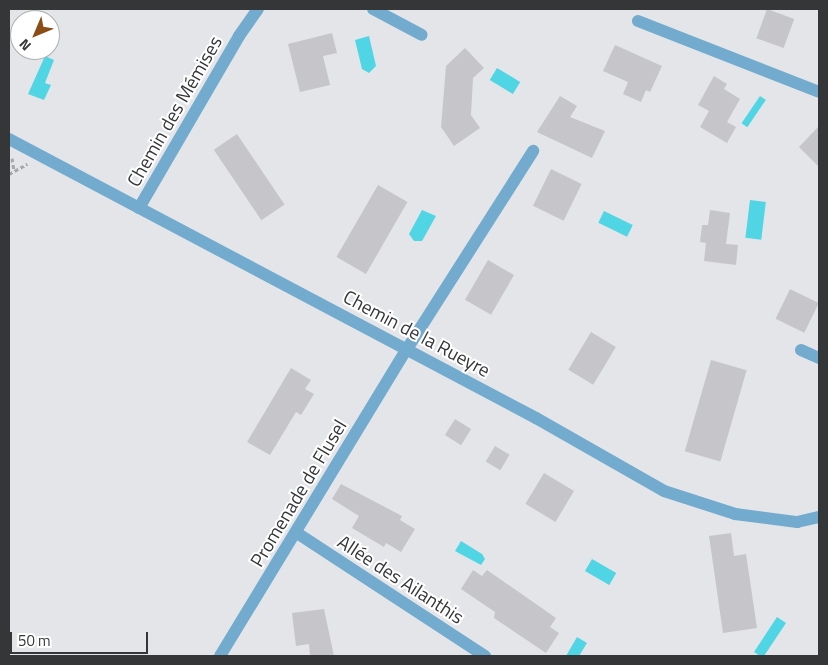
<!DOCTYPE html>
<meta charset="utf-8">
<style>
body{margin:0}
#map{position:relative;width:828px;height:665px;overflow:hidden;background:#e3e5e9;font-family:"Titillium Web",sans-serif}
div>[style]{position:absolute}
.water>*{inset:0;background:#50d5e4;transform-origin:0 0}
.building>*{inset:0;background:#c6c5ca;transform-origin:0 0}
.path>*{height:3px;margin-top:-1.5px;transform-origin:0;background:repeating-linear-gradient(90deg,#a6a7aa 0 4px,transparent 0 6.5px)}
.minor>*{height:12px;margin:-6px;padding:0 6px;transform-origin:6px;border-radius:6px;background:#72abce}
span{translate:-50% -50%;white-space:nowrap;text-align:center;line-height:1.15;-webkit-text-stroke:4px #fff;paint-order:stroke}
.street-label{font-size:19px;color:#353638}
.frame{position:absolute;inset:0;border:10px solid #353638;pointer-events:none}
.north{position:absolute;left:10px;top:10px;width:50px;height:50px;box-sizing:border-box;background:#fff;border:1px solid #aeafaf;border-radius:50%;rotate:225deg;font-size:14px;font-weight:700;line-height:20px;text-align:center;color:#353638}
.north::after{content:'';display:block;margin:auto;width:18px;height:22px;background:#8c4c16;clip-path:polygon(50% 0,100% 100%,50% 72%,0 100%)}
.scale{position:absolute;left:10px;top:632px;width:138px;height:22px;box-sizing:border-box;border:2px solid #353638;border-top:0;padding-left:6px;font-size:15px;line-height:18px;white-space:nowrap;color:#353638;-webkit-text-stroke:4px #fff;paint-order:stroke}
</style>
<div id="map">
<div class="water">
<div style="clip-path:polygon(369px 36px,376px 66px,369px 73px,362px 69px,355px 40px)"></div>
<div style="clip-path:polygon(45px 56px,54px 60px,45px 83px,51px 85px,44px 100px,28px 94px)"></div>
<div style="left:497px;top:68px;width:27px;height:14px;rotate:31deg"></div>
<div style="left:760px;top:96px;width:7px;height:33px;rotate:34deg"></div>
<div style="left:750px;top:200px;width:16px;height:38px;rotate:7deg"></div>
<div style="clip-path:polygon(422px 210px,436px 216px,422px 241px,414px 241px,409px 234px)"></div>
<div style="left:604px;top:211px;width:32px;height:13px;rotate:26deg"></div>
<div style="clip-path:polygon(461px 541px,482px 554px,485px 559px,481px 565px,455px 551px)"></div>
<div style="left:592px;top:559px;width:28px;height:14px;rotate:30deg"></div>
<div style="clip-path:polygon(777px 617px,786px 623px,764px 656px,760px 656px,754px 652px)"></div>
<div style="clip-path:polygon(577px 637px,587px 643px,579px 656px,566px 656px)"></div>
</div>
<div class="building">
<div style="left:767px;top:9px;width:29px;height:31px;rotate:20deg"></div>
<div style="clip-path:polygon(332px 33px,337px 53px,323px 56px,330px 85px,300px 92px,288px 44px)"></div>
<div style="clip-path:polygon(615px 45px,662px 66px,650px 92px,646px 90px,641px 102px,623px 94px,628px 82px,603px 71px)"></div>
<div style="clip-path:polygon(465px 48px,484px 68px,473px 78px,471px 115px,480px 128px,454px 146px,441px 127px,446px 66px)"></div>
<div style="clip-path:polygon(714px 76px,727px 84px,724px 89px,740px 99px,727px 122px,736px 127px,727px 143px,700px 127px,709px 111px,698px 105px)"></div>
<div style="clip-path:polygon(560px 96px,577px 106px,570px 117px,605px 131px,592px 158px,537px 132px)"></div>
<div style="clip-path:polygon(819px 126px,819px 167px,799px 147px)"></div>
<div style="left:237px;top:134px;width:85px;height:28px;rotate:56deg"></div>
<div style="left:551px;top:169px;width:34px;height:41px;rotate:26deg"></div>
<div style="left:378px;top:185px;width:34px;height:83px;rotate:30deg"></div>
<div style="clip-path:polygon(710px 210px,730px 213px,726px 244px,738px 245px,736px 265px,704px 261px,706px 243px,700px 242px,702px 225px,708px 225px)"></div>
<div style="left:488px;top:260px;width:30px;height:46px;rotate:30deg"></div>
<div style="left:790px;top:289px;width:32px;height:33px;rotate:26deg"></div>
<div style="left:591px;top:332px;width:29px;height:44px;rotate:31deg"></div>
<div style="left:711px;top:360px;width:37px;height:95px;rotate:16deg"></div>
<div style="clip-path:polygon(291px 368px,311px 380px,305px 389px,314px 394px,301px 415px,296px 412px,270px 455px,247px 442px)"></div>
<div style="left:455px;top:419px;width:19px;height:19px;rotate:32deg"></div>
<div style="left:495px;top:446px;width:17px;height:18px;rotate:31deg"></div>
<div style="left:544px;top:473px;width:35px;height:36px;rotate:31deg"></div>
<div style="clip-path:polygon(341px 484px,402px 516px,400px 520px,415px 529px,401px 552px,386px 543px,384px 547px,352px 528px,359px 516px,332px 499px)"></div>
<div style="clip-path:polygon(731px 533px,734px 556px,746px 554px,757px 628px,723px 633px,709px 536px)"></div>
<div style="clip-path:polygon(473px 570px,482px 576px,487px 570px,556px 618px,550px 627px,559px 633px,546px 653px,494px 618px,495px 612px,461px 589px)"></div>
<div style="clip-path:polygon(324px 609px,334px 656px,310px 656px,309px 644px,296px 646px,292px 613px)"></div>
</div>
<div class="path">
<div style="left:12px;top:158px;width:12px;rotate:81deg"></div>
<div style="left:9px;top:174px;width:21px;rotate:-29deg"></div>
</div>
<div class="minor">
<div style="left:373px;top:9px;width:55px;rotate:28deg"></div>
<div style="left:638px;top:21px;width:194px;rotate:21.4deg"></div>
<div style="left:9px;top:139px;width:596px;rotate:27.9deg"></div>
<div style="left:536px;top:418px;width:147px;rotate:29.7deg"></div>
<div style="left:664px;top:491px;width:75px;rotate:17.9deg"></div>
<div style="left:735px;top:514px;width:63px;rotate:7.4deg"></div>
<div style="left:797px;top:522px;width:23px;rotate:-13deg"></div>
<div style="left:139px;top:208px;width:199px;rotate:-59.8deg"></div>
<div style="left:239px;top:36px;width:33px;rotate:-55deg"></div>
<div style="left:801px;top:350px;width:20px;rotate:24deg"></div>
<div style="left:297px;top:533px;width:225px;rotate:33.2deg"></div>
<div style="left:220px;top:656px;width:359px;rotate:-58.7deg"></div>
<div style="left:407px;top:349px;width:235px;rotate:-57.5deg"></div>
</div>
<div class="street-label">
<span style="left:174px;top:111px;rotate:-60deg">Chemin des Mémises</span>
<span style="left:417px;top:333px;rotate:28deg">Chemin de la Rueyre</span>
<span style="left:298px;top:493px;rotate:-59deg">Promenade de Flusel</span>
<span style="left:401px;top:579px;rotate:33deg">Allée des Ailanthis</span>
</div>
<div class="frame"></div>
<div class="north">N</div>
<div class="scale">50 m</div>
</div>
